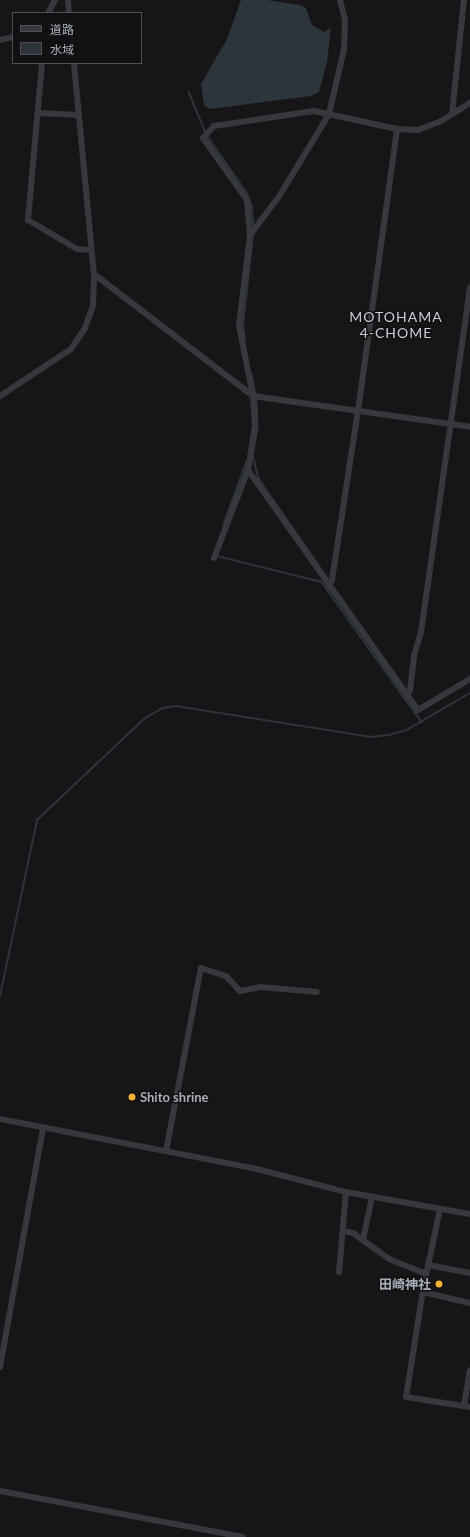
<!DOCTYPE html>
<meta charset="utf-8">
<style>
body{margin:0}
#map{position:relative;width:470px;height:1537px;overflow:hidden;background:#161618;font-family:Lato,"Noto Sans JP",sans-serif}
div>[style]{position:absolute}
.water>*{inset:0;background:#2c353c}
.stream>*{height:1.5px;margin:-0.75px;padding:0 0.75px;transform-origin:0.75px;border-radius:0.75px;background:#2c353c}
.minor>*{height:6px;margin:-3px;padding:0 3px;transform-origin:3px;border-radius:3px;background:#37383d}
.dots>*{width:11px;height:11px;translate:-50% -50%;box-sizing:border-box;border:2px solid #111113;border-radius:50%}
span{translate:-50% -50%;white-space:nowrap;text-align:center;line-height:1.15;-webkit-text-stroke:3px #111113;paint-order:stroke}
.poi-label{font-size:13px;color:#a8adb8;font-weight:700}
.left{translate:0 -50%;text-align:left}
.right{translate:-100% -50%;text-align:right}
.neighbourhood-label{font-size:14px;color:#c9ccd4;letter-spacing:1px}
.legend{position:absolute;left:12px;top:12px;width:130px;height:52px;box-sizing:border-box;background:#111113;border:1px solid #4d4f55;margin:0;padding:5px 7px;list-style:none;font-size:12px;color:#a8adb8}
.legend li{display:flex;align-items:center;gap:8px;height:20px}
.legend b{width:20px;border:1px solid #4d4f55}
</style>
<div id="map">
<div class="water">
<div style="clip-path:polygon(241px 0,267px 0,300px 5px,306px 8px,312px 25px,324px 32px,331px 28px,327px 62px,319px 92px,311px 96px,210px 109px,204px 105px,201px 84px,227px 39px)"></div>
</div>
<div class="stream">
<div style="left:189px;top:92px;width:44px;rotate:67.5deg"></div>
<div style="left:208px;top:137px;width:68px;rotate:55.1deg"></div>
<div style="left:247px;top:193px;width:14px;rotate:69deg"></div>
<div style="left:252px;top:206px;width:19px;rotate:84deg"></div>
<div style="left:245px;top:340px;width:15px;rotate:-98deg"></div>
<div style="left:243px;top:325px;width:91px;rotate:-83.7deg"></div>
<div style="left:252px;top:375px;width:20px;rotate:79deg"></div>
<div style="left:257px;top:399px;width:29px;rotate:88deg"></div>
<div style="left:258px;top:428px;width:28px;rotate:100deg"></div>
<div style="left:253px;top:456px;width:24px;rotate:75deg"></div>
<div style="left:259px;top:479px;width:123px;rotate:55.3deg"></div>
<div style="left:223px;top:526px;width:67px;rotate:-69.9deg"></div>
<div style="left:217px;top:556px;width:108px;rotate:13.9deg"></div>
<div style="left:322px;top:582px;width:172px;rotate:54.5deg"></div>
<div style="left:0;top:996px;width:180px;rotate:-78.1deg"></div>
<div style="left:37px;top:820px;width:147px;rotate:-43.3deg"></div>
<div style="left:144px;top:719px;width:22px;rotate:-30deg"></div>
<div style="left:163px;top:708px;width:13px;rotate:-9deg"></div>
<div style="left:176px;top:706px;width:198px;rotate:9deg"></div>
<div style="left:372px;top:737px;width:17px;rotate:-7deg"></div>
<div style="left:389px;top:735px;width:19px;rotate:-16deg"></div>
<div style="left:407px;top:730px;width:73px;rotate:-30.4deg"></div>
</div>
<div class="minor">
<div style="left:68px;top:0;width:13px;rotate:86deg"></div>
<div style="left:48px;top:13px;width:15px;rotate:-62deg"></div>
<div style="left:0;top:40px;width:13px;rotate:-13deg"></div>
<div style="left:42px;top:63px;width:158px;rotate:95.1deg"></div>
<div style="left:28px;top:220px;width:57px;rotate:30.6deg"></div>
<div style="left:77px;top:249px;width:14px;rotate:4deg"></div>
<div style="left:38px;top:113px;width:41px;rotate:2.8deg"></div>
<div style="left:452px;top:114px;width:115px;rotate:-84deg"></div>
<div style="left:250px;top:235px;width:50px;rotate:-53.1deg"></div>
<div style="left:280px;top:195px;width:95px;rotate:-58.8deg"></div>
<div style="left:329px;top:114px;width:67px;rotate:-77deg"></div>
<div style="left:344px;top:49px;width:29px;rotate:-88deg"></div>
<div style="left:345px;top:20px;width:21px;rotate:-104deg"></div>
<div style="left:94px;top:274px;width:200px;rotate:37.5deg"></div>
<div style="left:253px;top:396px;width:219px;rotate:8.1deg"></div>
<div style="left:0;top:396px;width:85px;rotate:-33.5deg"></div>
<div style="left:71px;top:349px;width:25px;rotate:-56deg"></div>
<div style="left:85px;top:328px;width:23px;rotate:-70deg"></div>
<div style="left:93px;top:306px;width:31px;rotate:-88deg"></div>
<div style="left:94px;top:275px;width:213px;rotate:-95.4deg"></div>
<div style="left:248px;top:470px;width:294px;rotate:54.7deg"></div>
<div style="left:418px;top:710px;width:61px;rotate:-30.8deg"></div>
<div style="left:214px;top:558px;width:94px;rotate:-68.9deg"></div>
<div style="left:248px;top:470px;width:45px;rotate:-81deg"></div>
<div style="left:255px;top:426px;width:30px;rotate:-94deg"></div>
<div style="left:253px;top:396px;width:72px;rotate:-101.2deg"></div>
<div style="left:239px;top:325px;width:91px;rotate:-83deg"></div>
<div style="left:250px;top:235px;width:35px;rotate:-95deg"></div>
<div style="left:247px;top:200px;width:76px;rotate:-125.4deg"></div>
<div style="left:203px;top:138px;width:16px;rotate:-47deg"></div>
<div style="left:214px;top:126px;width:101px;rotate:-8.5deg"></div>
<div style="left:314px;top:111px;width:85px;rotate:12.2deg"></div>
<div style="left:397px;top:129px;width:21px;rotate:3deg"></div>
<div style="left:418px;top:130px;width:25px;rotate:-21deg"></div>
<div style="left:441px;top:121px;width:34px;rotate:-32deg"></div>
<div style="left:329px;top:587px;width:8px;rotate:-67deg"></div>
<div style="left:332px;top:580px;width:171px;rotate:-81.3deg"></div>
<div style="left:358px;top:411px;width:285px;rotate:-82.1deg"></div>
<div style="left:407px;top:695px;width:6px;rotate:-59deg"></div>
<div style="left:410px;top:690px;width:34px;rotate:-83deg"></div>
<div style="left:414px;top:656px;width:25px;rotate:-74deg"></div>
<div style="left:421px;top:632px;width:348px;rotate:-81.9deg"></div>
<div style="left:0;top:1119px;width:262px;rotate:11deg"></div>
<div style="left:257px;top:1169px;width:92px;rotate:14.5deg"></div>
<div style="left:346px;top:1192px;width:126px;rotate:10.1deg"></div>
<div style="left:166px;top:1151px;width:186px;rotate:-79.2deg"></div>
<div style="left:201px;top:968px;width:26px;rotate:18deg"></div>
<div style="left:226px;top:976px;width:21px;rotate:47deg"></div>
<div style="left:240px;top:991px;width:20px;rotate:-11deg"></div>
<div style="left:260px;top:987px;width:57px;rotate:5deg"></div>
<div style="left:440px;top:1209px;width:83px;rotate:101.9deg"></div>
<div style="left:423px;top:1290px;width:108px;rotate:99deg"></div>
<div style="left:406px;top:1397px;width:65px;rotate:8.9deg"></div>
<div style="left:343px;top:1231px;width:10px;rotate:11deg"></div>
<div style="left:353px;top:1233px;width:44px;rotate:35.8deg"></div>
<div style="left:389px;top:1259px;width:40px;rotate:22deg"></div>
<div style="left:363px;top:1240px;width:44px;rotate:-78.2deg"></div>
<div style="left:428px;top:1265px;width:43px;rotate:10.8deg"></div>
<div style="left:339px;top:1272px;width:80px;rotate:-85deg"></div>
<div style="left:423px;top:1292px;width:48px;rotate:13.2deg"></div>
<div style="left:0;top:1367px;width:243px;rotate:-79.8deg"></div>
<div style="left:464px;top:1406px;width:36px;rotate:-81deg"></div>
<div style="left:0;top:1491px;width:247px;rotate:10.7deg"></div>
</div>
<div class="dots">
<div style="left:132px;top:1097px;background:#f2b134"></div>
<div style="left:439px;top:1284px;background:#f2b134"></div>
</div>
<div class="poi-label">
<span class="left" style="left:140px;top:1097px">Shito shrine</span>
<span class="right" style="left:431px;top:1284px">田崎神社</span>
</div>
<div class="neighbourhood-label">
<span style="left:396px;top:325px">MOTOHAMA<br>4-CHOME</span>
</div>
<ul class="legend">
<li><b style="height:5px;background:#37383d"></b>道路</li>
<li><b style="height:11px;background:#2c353c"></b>水域</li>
</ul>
</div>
